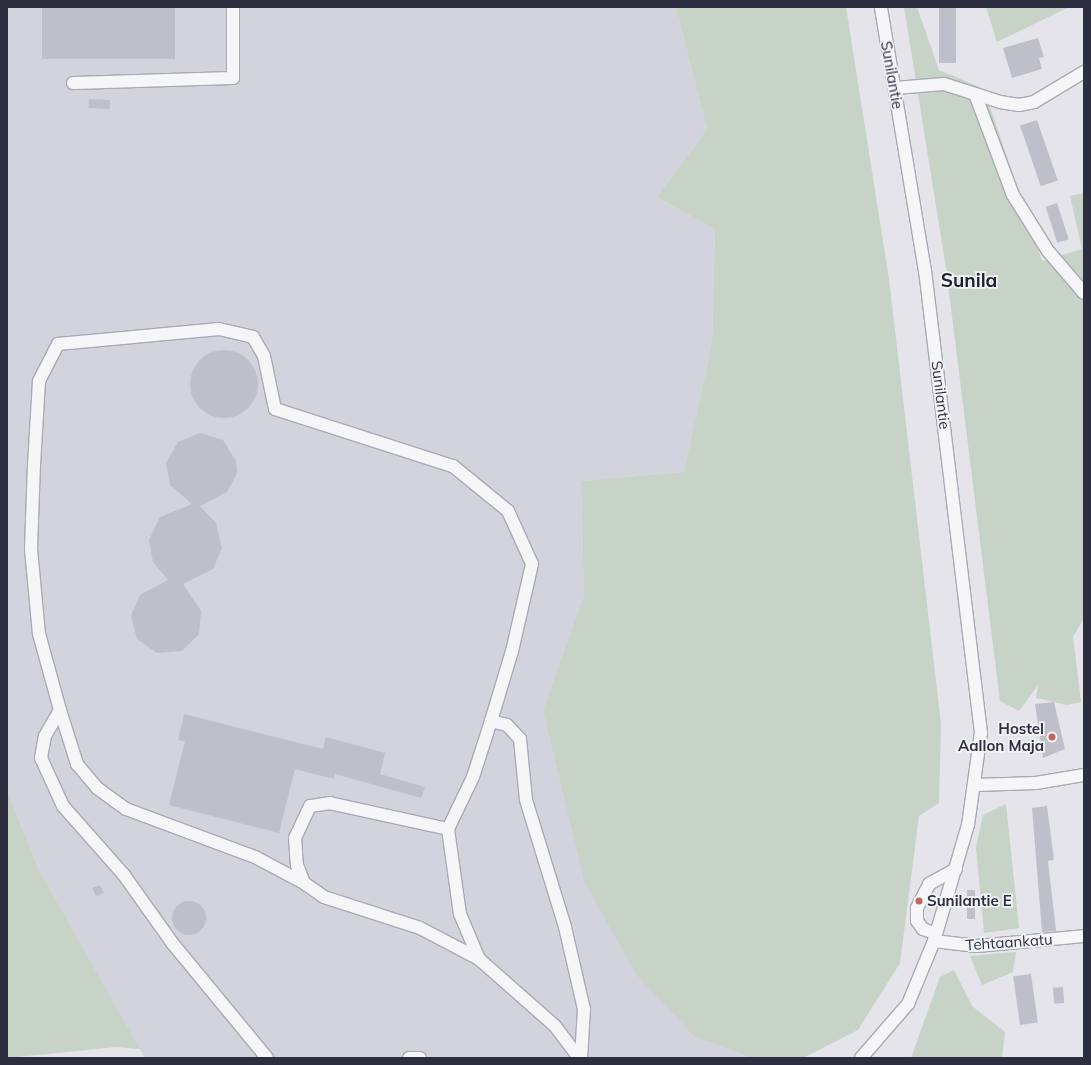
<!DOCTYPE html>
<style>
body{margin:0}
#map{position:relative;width:1091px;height:1065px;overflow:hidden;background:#e4e4ea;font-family:Mulish,sans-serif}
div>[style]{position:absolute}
.built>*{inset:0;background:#d2d3dc}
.green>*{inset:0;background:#c6d3c6}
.building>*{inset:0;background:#bfbfca;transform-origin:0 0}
.round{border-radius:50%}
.roads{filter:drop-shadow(1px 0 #a9aab4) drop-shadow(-1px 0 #a9aab4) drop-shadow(0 1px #a9aab4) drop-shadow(0 -1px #a9aab4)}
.minor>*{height:12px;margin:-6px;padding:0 6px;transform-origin:6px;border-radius:6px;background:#f6f6f9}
.dots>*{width:11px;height:11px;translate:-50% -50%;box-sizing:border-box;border:2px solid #f3f4f8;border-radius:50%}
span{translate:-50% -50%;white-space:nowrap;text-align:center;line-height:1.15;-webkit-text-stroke:3.5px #f3f4f8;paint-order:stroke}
.street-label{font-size:15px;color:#2d2f41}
.poi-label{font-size:15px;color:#2d2f41;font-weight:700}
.right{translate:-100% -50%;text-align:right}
.left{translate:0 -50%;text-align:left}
.district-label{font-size:19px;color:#1f2032;font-weight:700}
.frame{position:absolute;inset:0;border:8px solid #2d2f41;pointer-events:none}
</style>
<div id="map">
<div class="built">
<div style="clip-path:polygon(7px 7px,676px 7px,707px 129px,657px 197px,715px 229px,712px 343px,684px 472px,581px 481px,584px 595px,543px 710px,695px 1037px,752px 1058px,145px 1058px,39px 870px,7px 791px)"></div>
</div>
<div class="green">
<div style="clip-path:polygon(676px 7px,846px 7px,889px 279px,941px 724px,939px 803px,919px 816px,900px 963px,858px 1030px,803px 1058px,752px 1058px,695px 1037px,636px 974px,585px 883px,543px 710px,584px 595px,581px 481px,684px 472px,712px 343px,715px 229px,657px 197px,707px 129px)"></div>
<div style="clip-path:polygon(904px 7px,917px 7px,939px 70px,984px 89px,1042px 261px,1082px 249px,1070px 196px,1084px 193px,1084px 618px,1073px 637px,1081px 702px,1067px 705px,1036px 698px,1038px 685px,1019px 711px,1000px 701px,946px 268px)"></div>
<div style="clip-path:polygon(986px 7px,1069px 7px,997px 42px)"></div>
<div style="clip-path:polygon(7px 791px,39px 870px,140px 1049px,116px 1047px,7px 1058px)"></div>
<div style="clip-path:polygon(1006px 804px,1019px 928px,984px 933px,976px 847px,983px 815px)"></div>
<div style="clip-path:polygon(1016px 952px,1013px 972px,982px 985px,970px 956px)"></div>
<div style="clip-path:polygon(954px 970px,972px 1006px,1005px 1032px,1002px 1058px,911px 1058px,940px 977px)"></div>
</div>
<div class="building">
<div style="left:42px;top:7px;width:133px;height:52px"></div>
<div style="left:939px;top:7px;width:17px;height:56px"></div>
<div style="clip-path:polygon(1038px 38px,1044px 57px,1039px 58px,1042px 69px,1012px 78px,1003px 48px)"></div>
<div style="left:89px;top:99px;width:21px;height:9px;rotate:3deg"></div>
<div style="left:1037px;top:120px;width:64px;height:18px;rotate:71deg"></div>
<div style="left:1057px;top:203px;width:38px;height:12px;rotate:72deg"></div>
<div class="round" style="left:190px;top:350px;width:68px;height:68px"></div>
<div style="clip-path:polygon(200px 433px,223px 440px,236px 461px,237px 473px,227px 492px,200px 506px,216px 523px,222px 548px,213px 569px,183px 584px,201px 611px,199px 634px,182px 651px,157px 653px,137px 639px,131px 616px,140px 595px,168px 580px,153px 562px,149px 540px,160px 517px,192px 504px,170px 485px,166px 463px,178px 442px)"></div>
<div style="clip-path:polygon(1054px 702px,1065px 749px,1043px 758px,1035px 704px)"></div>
<div style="clip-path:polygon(184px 714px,323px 749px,326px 737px,385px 753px,380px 774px,425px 787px,421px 798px,335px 774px,334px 779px,295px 769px,279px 833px,169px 805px,185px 741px,178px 740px)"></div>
<div style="clip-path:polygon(1047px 806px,1054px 860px,1048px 861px,1056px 931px,1042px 932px,1032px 808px)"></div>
<div style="clip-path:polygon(100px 885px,104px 893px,96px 896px,92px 888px)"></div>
<div style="left:967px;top:890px;width:8px;height:29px"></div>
<div class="round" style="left:172px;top:901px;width:34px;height:34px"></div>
<div style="left:1031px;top:974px;width:49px;height:18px;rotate:82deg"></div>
<div style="left:1063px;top:987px;width:16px;height:10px;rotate:86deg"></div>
</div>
<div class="roads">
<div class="minor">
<div style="left:73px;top:83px;width:160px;rotate:-1.8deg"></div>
<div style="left:233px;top:78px;width:71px;rotate:-90deg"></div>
<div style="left:895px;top:88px;width:49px;rotate:-4.7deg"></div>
<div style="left:944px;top:84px;width:59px;rotate:17.8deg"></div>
<div style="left:1000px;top:102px;width:19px;rotate:9deg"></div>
<div style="left:1019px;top:105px;width:15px;rotate:-11deg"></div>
<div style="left:1034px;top:102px;width:58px;rotate:-31deg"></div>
<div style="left:975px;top:94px;width:108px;rotate:69.4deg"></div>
<div style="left:1013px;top:195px;width:66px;rotate:58deg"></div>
<div style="left:1048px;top:251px;width:55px;rotate:49.4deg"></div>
<div style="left:60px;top:710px;width:57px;rotate:72.5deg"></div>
<div style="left:77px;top:764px;width:31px;rotate:50deg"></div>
<div style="left:97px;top:788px;width:36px;rotate:36deg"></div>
<div style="left:126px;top:809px;width:138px;rotate:20.4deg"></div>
<div style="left:255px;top:857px;width:55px;rotate:28deg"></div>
<div style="left:491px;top:721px;width:16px;rotate:14deg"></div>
<div style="left:507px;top:725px;width:19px;rotate:47deg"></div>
<div style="left:520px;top:739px;width:61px;rotate:84.4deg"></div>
<div style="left:526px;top:800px;width:133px;rotate:72.9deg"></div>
<div style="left:565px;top:927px;width:84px;rotate:77deg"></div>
<div style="left:584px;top:1009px;width:49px;rotate:93.5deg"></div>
<div style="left:976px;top:785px;width:60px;rotate:-1.9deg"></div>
<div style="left:1036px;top:783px;width:49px;rotate:-9.5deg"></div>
<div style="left:448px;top:829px;width:121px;rotate:-167.6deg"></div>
<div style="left:330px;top:803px;width:20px;rotate:171deg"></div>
<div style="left:310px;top:806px;width:35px;rotate:115deg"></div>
<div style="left:295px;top:838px;width:27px;rotate:86deg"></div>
<div style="left:297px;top:865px;width:19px;rotate:69deg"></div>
<div style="left:304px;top:883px;width:24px;rotate:35deg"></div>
<div style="left:324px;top:897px;width:101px;rotate:17.9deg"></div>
<div style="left:420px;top:928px;width:67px;rotate:27.7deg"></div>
<div style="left:936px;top:934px;width:14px;rotate:-159deg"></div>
<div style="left:923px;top:929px;width:10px;rotate:-127deg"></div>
<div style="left:917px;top:921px;width:13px;rotate:-90deg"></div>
<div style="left:917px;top:908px;width:27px;rotate:-63deg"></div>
<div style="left:929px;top:884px;width:31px;rotate:-29deg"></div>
<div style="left:934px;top:941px;width:43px;rotate:6.6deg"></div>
<div style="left:977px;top:946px;width:107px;rotate:-5.3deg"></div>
<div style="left:267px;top:1058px;width:148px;rotate:-129.5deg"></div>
<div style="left:173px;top:944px;width:85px;rotate:-125.4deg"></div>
<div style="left:124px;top:875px;width:92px;rotate:-131.5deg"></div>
<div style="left:63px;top:806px;width:53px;rotate:-114.6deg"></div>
<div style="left:41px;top:758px;width:22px;rotate:-80deg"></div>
<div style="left:45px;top:736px;width:30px;rotate:-60deg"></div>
<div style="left:60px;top:710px;width:79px;rotate:-105.4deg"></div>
<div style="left:39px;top:634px;width:85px;rotate:-95.4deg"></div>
<div style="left:31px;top:549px;width:84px;rotate:-88deg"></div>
<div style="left:34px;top:465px;width:84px;rotate:-86.6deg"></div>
<div style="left:39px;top:381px;width:42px;rotate:-62.8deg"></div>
<div style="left:58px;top:344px;width:162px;rotate:-5.3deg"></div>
<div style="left:219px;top:329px;width:35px;rotate:13deg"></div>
<div style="left:253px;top:337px;width:22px;rotate:60deg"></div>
<div style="left:264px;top:356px;width:54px;rotate:78.3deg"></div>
<div style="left:275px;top:409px;width:187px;rotate:17.8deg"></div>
<div style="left:453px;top:466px;width:71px;rotate:39.3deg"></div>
<div style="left:508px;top:511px;width:58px;rotate:65.6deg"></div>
<div style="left:532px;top:564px;width:89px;rotate:102.9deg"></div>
<div style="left:512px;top:651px;width:73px;rotate:106.7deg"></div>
<div style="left:491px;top:721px;width:59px;rotate:107.8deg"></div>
<div style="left:473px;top:777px;width:58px;rotate:115.7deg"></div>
<div style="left:448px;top:829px;width:86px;rotate:82deg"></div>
<div style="left:460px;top:914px;width:49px;rotate:67.1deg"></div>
<div style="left:479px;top:959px;width:101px;rotate:41.4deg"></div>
<div style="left:555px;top:1026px;width:40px;rotate:53deg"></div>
<div style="left:409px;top:1058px;width:11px"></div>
<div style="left:861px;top:1058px;width:72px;rotate:-49deg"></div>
<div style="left:908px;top:1004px;width:68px;rotate:-67.6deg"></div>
<div style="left:934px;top:941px;width:121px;rotate:-73.7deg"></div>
<div style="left:968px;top:825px;width:93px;rotate:-82deg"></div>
<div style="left:981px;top:733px;width:465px;rotate:-96.9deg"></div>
<div style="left:925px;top:271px;width:268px;rotate:-99.5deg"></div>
</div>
</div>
<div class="dots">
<div style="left:1052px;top:737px;background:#c16757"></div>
<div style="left:919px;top:901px;background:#c16757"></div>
</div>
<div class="street-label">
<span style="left:892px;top:75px;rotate:80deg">Sunilantie</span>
<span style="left:941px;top:395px;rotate:83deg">Sunilantie</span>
<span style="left:1009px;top:942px;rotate:-4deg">Tehtaankatu</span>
</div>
<div class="poi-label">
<span class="right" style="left:1044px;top:737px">Hostel<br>Aallon Maja</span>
<span class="left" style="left:927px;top:901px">Sunilantie E</span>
</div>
<div class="district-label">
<span style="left:969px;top:281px">Sunila</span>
</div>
<div class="frame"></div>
</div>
